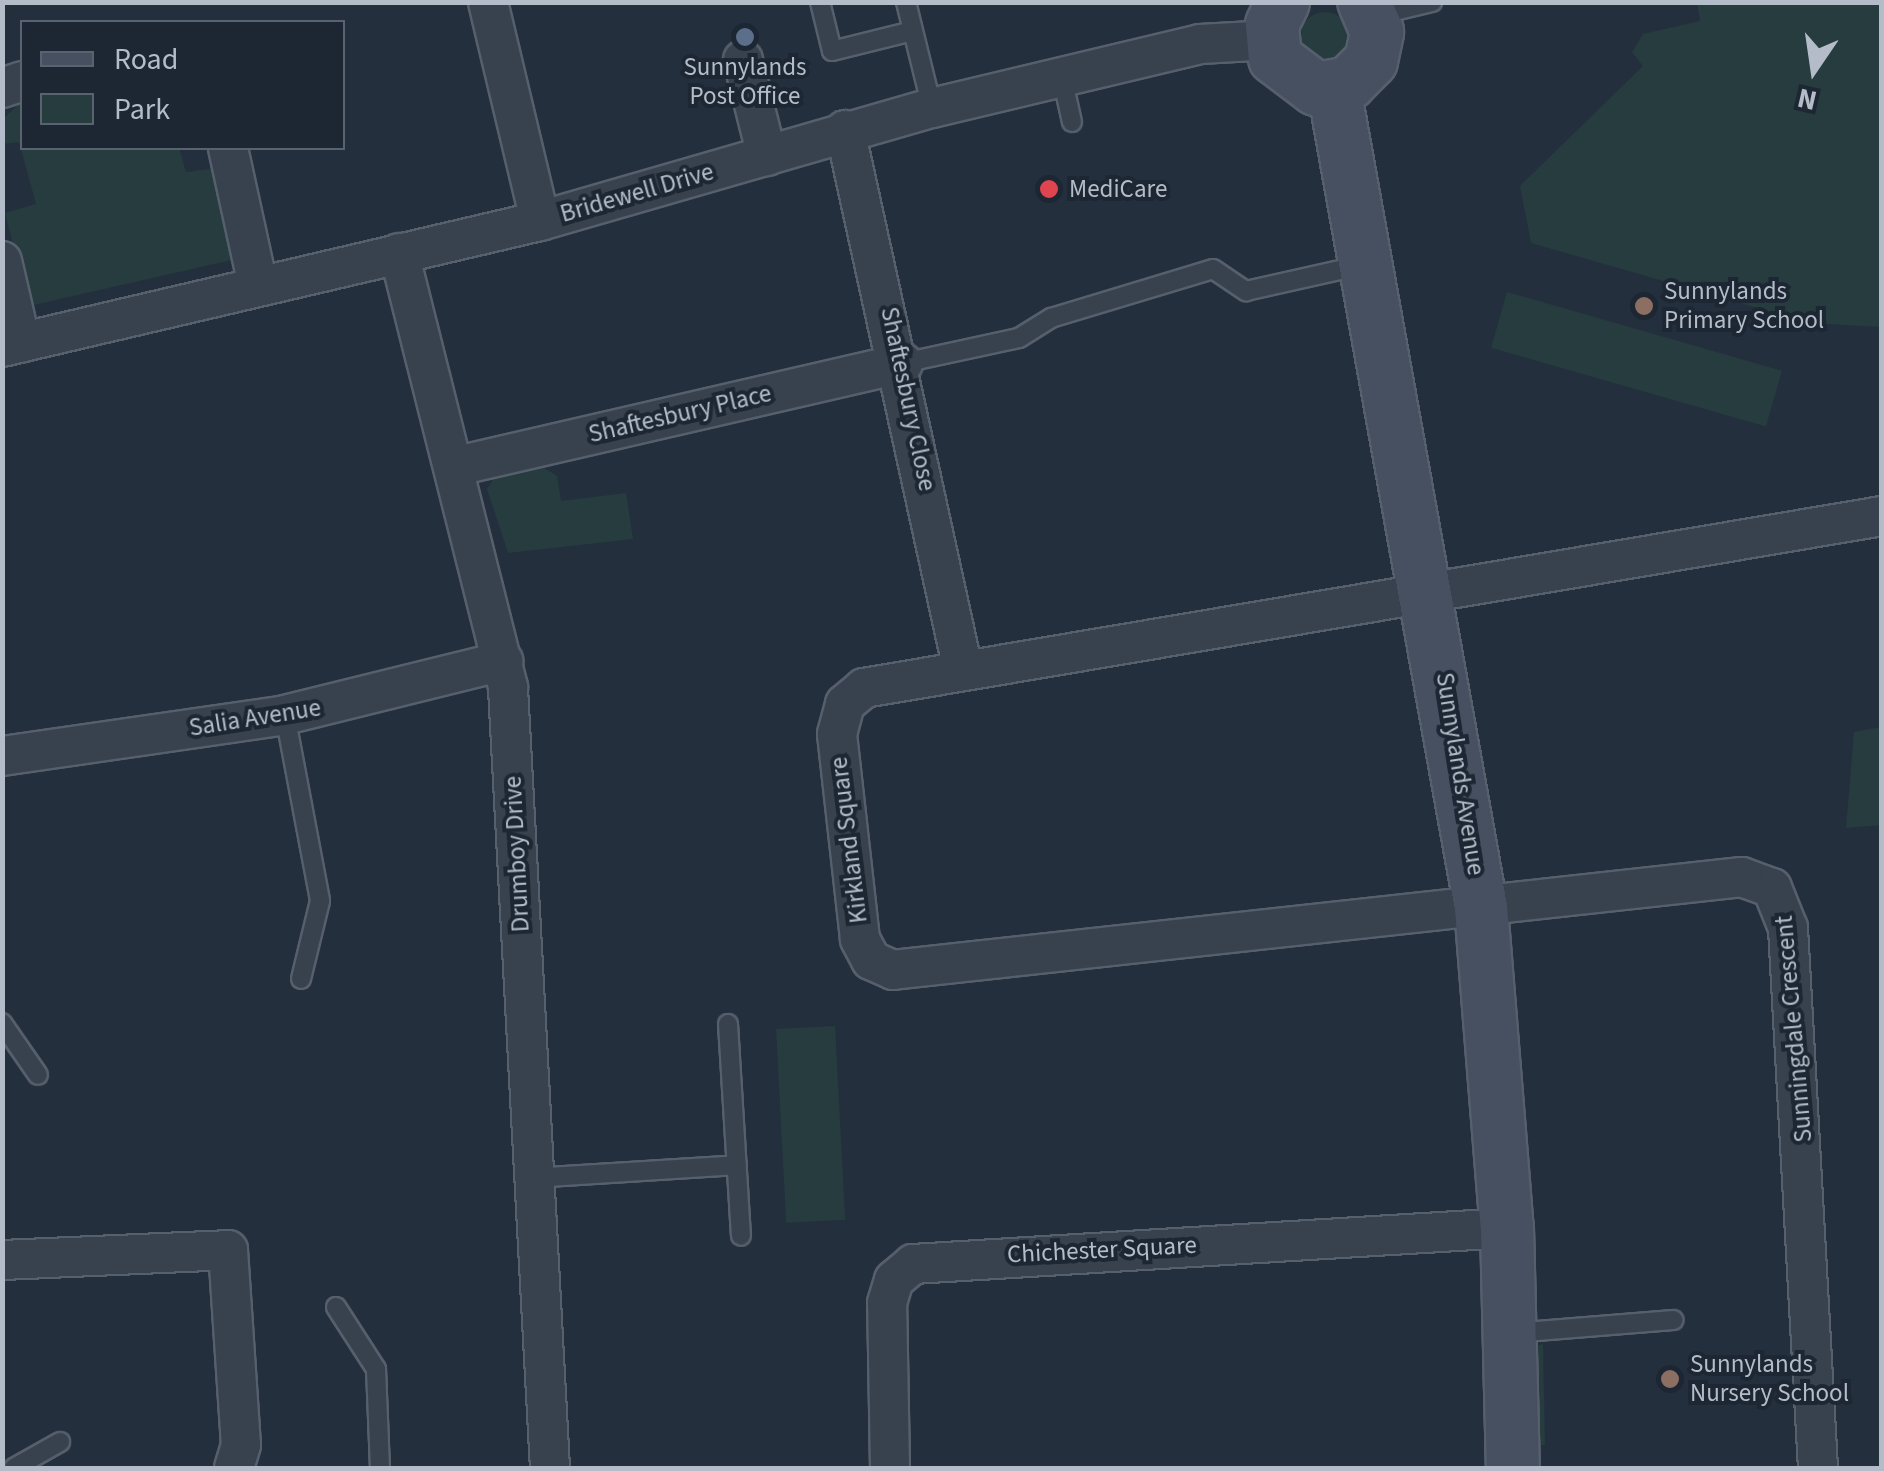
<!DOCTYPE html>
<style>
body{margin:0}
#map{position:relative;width:1884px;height:1471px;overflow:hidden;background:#242f3e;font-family:"Source Sans 3",sans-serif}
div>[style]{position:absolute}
.green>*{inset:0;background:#263c3f;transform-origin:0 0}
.round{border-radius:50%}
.roads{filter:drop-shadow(2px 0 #565f6c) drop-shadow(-2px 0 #565f6c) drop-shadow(0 2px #565f6c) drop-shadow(0 -2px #565f6c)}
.lane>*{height:18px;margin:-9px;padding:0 9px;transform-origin:9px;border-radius:9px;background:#38414e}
.street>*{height:38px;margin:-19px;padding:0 19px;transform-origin:19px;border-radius:19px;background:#38414e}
.secondary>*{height:52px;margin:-26px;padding:0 26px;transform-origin:26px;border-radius:26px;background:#465061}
.dots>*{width:28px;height:28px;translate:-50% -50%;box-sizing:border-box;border:5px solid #1d2633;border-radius:50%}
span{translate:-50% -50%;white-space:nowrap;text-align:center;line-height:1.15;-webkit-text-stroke:8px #1d2633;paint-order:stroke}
.poi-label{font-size:25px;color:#b4bcc9}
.left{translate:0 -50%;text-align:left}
.street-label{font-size:25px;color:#b4bcc9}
.frame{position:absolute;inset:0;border:5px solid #b4bcc9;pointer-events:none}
.legend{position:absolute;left:20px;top:20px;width:325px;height:130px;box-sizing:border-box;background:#1d2633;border:2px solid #59626f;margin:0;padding:12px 18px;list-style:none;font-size:30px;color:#b4bcc9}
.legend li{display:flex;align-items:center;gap:20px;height:50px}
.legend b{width:50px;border:2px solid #59626f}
.north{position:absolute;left:1764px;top:20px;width:100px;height:100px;-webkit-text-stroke:8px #1d2633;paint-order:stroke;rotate:193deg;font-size:28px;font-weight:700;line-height:40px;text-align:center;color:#b4bcc9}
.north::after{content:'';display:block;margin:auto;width:35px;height:45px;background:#b4bcc9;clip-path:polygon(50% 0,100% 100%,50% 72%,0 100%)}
</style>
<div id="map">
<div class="green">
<div style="clip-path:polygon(1697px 3px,1881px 3px,1881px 327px,1810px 323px,1531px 243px,1520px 186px,1643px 66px,1632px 52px,1643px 34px,1700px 21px)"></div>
<div class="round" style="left:1301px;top:12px;width:48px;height:48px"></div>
<div style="clip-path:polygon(22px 101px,22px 148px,179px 148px,186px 172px,217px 168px,236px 259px,29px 306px,5px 213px,36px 204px,19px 142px,3px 144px,3px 119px)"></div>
<div style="left:1507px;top:292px;width:286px;height:58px;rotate:16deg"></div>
<div style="clip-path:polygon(541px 466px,557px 476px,561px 501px,626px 493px,633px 539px,508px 553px,487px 489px,494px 478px)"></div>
<div style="clip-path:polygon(1881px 727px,1881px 825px,1846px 828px,1854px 732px)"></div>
<div style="left:835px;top:1026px;width:194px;height:59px;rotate:87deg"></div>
<div style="clip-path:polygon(1543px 1344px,1545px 1445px,1529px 1446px,1531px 1348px)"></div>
</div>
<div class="roads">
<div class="lane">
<div style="left:820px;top:2px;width:50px;rotate:76.2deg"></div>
<div style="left:832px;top:51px;width:83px;rotate:-13.9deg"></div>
<div style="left:906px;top:2px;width:109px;rotate:76.2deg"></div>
<div style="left:1374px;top:16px;width:60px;rotate:-13.6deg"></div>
<div style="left:1062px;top:77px;width:46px;rotate:77.5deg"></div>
<div style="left:903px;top:363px;width:119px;rotate:-12.2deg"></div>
<div style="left:1019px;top:338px;width:38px;rotate:-32deg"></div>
<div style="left:1051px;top:318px;width:169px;rotate:-16.8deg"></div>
<div style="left:1213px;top:269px;width:40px;rotate:34deg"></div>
<div style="left:1246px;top:291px;width:119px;rotate:-12.6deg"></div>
<div style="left:285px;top:715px;width:189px;rotate:79.3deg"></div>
<div style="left:320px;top:901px;width:80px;rotate:103.7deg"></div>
<div style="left:2px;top:1023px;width:63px;rotate:55.3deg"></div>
<div style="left:728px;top:1024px;width:212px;rotate:86.5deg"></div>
<div style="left:533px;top:1178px;width:204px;rotate:-3.6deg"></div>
<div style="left:336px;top:1307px;width:74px;rotate:57.2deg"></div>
<div style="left:376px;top:1369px;width:99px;rotate:87.7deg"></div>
<div style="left:1512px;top:1333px;width:162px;rotate:-4.6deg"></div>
<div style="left:14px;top:1468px;width:53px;rotate:-29.5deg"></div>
</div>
<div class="street">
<div style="left:488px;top:2px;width:225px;rotate:76.6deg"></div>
<div style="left:743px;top:60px;width:99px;rotate:76deg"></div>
<div style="left:2px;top:88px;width:21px;rotate:-19deg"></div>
<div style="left:845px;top:130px;width:553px;rotate:77.67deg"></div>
<div style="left:228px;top:148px;width:141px;rotate:77.7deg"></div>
<div style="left:399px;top:253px;width:448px;rotate:75.9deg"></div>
<div style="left:508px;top:688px;width:781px;rotate:86.92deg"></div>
<div style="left:2px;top:261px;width:84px;rotate:77deg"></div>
<div style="left:2px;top:347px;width:553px;rotate:-13.18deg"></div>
<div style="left:540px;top:221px;width:408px;rotate:-16.1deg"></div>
<div style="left:932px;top:108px;width:276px;rotate:-13.4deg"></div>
<div style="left:1200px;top:44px;width:71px;rotate:-3.2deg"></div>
<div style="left:457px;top:466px;width:458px;rotate:-13deg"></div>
<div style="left:2px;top:756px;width:286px;rotate:-8.2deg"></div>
<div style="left:285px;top:715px;width:225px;rotate:-13.9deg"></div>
<div style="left:2px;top:1260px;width:226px;rotate:-2.5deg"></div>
<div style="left:228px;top:1250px;width:195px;rotate:86.2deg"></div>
<div style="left:241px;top:1445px;width:24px;rotate:107deg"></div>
<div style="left:890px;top:1468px;width:165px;rotate:-91deg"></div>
<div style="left:887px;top:1303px;width:24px;rotate:-73deg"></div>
<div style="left:894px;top:1280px;width:25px;rotate:-40deg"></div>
<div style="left:913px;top:1264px;width:595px;rotate:-3.47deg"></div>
<div style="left:1818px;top:1468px;width:541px;rotate:-93.18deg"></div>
<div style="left:1788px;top:928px;width:43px;rotate:-111.8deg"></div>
<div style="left:1772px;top:888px;width:32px;rotate:-160deg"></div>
<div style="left:1742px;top:877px;width:854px;rotate:173.75deg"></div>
<div style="left:893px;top:970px;width:24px;rotate:-156deg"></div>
<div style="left:871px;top:960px;width:24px;rotate:-118deg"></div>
<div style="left:860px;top:939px;width:206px;rotate:-96.4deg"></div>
<div style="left:837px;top:734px;width:31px;rotate:-75deg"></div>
<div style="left:845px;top:704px;width:25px;rotate:-40deg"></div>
<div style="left:864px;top:688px;width:1032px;rotate:-9.59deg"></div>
</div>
<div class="secondary">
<div style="left:1283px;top:2px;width:25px;rotate:116deg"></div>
<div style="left:1272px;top:25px;width:33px;rotate:85deg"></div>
<div style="left:1275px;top:58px;width:51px;rotate:37.1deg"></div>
<div style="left:1316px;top:89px;width:34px;rotate:-10deg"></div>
<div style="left:1349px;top:83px;width:31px;rotate:-45deg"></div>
<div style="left:1371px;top:61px;width:30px;rotate:-78deg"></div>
<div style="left:1377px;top:32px;width:33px;rotate:-113deg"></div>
<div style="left:1334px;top:89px;width:832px;rotate:79.82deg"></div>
<div style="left:1481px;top:908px;width:321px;rotate:85.4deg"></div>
<div style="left:1507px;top:1228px;width:240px;rotate:88.6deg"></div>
</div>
</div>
<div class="dots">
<div style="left:745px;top:37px;background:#5c6f8a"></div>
<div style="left:1049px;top:189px;background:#e0444e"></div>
<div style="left:1644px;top:306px;background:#8d6e63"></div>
<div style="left:1670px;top:1379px;background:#8d6e63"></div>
</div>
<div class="poi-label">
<span style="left:745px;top:82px">Sunnylands<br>Post Office</span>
<span class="left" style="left:1069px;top:189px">MediCare</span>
<span class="left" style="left:1664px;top:306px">Sunnylands<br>Primary School</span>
<span class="left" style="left:1690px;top:1379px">Sunnylands<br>Nursery School</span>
</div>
<div class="street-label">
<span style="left:637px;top:193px;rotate:-16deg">Bridewell Drive</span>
<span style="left:908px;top:399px;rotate:78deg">Shaftesbury Close</span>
<span style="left:680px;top:414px;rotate:-13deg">Shaftesbury Place</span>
<span style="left:255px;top:718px;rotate:-9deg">Salia Avenue</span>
<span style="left:1460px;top:774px;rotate:81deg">Sunnylands Avenue</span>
<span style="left:849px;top:840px;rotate:-97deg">Kirkland Square</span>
<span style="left:517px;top:854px;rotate:-93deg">Drumboy Drive</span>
<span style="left:1794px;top:1029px;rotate:-95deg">Sunningdale Crescent</span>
<span style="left:1102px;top:1250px;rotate:-3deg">Chichester Square</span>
</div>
<div class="frame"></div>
<ul class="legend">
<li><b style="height:12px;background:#465061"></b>Road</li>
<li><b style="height:28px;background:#263c3f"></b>Park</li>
</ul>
<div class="north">N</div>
</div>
